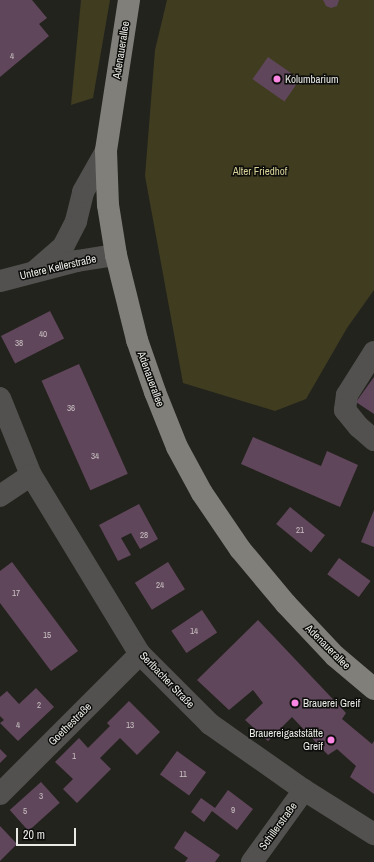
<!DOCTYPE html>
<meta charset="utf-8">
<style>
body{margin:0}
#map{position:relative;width:374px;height:862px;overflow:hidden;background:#23231d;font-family:"Archivo Narrow",sans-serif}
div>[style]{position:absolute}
.green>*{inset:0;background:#3f3c20}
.building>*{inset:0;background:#60465a;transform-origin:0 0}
.minor>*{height:22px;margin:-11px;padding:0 11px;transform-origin:11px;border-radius:11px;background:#52514f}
.major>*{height:22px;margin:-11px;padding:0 11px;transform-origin:11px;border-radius:11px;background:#807f7a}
.dots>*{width:11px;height:11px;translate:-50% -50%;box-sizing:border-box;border:2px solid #0c0c0a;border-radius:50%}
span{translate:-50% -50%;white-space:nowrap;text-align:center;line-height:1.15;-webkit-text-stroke:3px #0c0c0a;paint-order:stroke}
.number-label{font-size:9px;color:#c7c0c2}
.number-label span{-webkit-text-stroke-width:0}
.street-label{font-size:11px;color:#e9e9e5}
.poi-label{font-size:11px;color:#e9e9e5}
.left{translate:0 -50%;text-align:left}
.right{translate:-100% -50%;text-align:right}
.park-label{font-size:11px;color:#d8d298}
.scale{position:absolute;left:16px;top:828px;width:60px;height:18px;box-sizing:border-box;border:2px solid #e9e9e5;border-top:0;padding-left:5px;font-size:12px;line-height:14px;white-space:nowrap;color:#e9e9e5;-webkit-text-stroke:3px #0c0c0a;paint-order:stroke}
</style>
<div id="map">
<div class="green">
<div style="clip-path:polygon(81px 0,110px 0,93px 98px,71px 105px)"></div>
<div style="clip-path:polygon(167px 0,374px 0,374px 290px,347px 328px,306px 399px,275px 411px,183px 383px,145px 176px,155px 50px)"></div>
</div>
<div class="building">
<div style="clip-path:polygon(0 0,32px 0,47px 18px,39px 24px,49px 36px,0 77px)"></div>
<div style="clip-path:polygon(323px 0,339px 0,337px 6px,331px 8px,326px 6px)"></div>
<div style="left:268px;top:57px;width:39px;height:27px;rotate:35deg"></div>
<div style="left:50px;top:311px;width:31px;height:55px;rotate:63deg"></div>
<div style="left:79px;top:364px;width:120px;height:41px;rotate:66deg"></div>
<div style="clip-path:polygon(374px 377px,374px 414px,356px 402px)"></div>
<div style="clip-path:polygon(253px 437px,321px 466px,327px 451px,358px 465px,340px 507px,241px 464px)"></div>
<div style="clip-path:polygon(139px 504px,158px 539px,140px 549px,131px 533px,121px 538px,131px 555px,118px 561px,99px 525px)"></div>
<div style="left:290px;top:507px;width:45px;height:22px;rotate:39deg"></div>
<div style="clip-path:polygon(374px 510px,374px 547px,361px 542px)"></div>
<div style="left:339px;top:558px;width:39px;height:20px;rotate:36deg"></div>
<div style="clip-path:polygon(12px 562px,78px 651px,51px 671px,0 603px,0 571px)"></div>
<div style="left:168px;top:562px;width:32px;height:39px;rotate:58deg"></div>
<div style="left:202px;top:610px;width:27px;height:37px;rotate:56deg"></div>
<div style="clip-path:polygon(258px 620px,346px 713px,342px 719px,372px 744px,374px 741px,374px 794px,350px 777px,356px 766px,337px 749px,328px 755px,292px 717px,268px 741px,245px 720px,263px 703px,253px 690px,229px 710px,197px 680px)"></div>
<div style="clip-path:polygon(36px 688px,54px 707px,18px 741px,0 723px,4px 720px,0 716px,0 697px,7px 691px,19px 704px)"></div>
<div style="clip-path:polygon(129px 701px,160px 732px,137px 755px,120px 738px,100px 758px,111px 769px,77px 803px,63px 789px,73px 779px,55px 762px,79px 738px,88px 748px,110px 726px,107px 723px)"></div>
<div style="clip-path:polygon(0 749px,7px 756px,0 763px)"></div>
<div style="left:177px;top:751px;width:36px;height:29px;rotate:36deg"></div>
<div style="left:41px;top:782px;width:28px;height:42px;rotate:48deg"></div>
<div style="clip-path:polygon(228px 790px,253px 809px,237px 830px,212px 811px,204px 822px,191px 812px,201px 798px,215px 808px)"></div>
<div style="clip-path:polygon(0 826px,17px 844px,0 861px)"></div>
<div style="clip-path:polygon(185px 831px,220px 855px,215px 862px,185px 862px,188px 858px,174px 848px)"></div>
</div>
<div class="minor">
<div style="left:34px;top:272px;width:38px;rotate:-41deg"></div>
<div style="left:63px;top:247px;width:29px;rotate:-63deg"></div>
<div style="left:76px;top:221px;width:30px;rotate:-76deg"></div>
<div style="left:83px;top:192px;width:47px;rotate:-60.7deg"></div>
<div style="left:0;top:281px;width:80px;rotate:-14.6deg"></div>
<div style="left:77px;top:261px;width:39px;rotate:-9deg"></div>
<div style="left:374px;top:352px;width:51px;rotate:122.1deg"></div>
<div style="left:347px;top:395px;width:15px;rotate:98deg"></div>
<div style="left:345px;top:410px;width:22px;rotate:51deg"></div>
<div style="left:359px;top:427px;width:20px;rotate:41deg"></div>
<div style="left:0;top:398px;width:83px;rotate:68.1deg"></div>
<div style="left:31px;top:475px;width:210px;rotate:58.7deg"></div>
<div style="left:140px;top:654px;width:99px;rotate:45deg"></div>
<div style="left:210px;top:724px;width:115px;rotate:35.1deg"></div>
<div style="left:304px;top:790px;width:83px;rotate:32.2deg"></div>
<div style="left:0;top:496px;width:37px;rotate:-34deg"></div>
<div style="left:0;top:794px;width:198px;rotate:-45deg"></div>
<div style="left:252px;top:862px;width:89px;rotate:-54.2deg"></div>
</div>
<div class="major">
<div style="left:129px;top:0;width:153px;rotate:98.7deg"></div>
<div style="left:106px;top:151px;width:54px;rotate:87.9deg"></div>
<div style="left:108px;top:205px;width:51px;rotate:80.9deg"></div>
<div style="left:116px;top:255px;width:88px;rotate:76.1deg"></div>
<div style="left:137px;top:340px;width:55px;rotate:70.9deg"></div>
<div style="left:155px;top:392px;width:59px;rotate:68.2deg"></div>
<div style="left:177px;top:447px;width:52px;rotate:61.5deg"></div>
<div style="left:202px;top:493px;width:68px;rotate:55.8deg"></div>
<div style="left:240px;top:549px;width:72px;rotate:50.1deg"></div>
<div style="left:286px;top:604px;width:71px;rotate:46.7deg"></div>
<div style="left:335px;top:656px;width:51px;rotate:40.2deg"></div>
</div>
<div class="dots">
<div style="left:277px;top:79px;background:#fc86e4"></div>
<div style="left:295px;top:703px;background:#fc86e4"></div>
<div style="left:331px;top:740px;background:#fc86e4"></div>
</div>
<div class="number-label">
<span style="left:12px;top:56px">4</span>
<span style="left:43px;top:334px">40</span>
<span style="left:19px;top:343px">38</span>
<span style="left:71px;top:408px">36</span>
<span style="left:95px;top:456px">34</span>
<span style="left:300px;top:530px">21</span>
<span style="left:144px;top:535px">28</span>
<span style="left:160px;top:585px">24</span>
<span style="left:16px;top:593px">17</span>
<span style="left:194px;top:631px">14</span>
<span style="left:47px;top:635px">15</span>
<span style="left:39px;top:705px">2</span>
<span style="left:18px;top:725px">4</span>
<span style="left:130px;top:725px">13</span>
<span style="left:74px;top:756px">1</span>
<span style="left:183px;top:774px">11</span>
<span style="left:41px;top:796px">3</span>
<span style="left:233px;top:810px">9</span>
<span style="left:25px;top:811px">5</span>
</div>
<div class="street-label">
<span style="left:121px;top:50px;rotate:-81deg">Adenauerallee</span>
<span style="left:58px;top:267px;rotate:-13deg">Untere Kellerstraße</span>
<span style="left:151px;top:379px;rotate:70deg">Adenauerallee</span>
<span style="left:328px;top:647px;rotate:45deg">Adenauerallee</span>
<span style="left:167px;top:680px;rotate:46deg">Serlbacher Straße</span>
<span style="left:70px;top:724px;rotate:-45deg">Goethestraße</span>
<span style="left:278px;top:826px;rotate:-54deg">Schillerstraße</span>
</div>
<div class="poi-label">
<span class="left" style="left:285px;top:79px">Kolumbarium</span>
<span class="left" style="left:303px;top:703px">Brauerei Greif</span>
<span class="right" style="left:323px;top:740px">Brauereigaststätte<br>Greif</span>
</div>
<div class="park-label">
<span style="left:260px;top:171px">Alter Friedhof</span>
</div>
<div class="scale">20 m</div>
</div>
